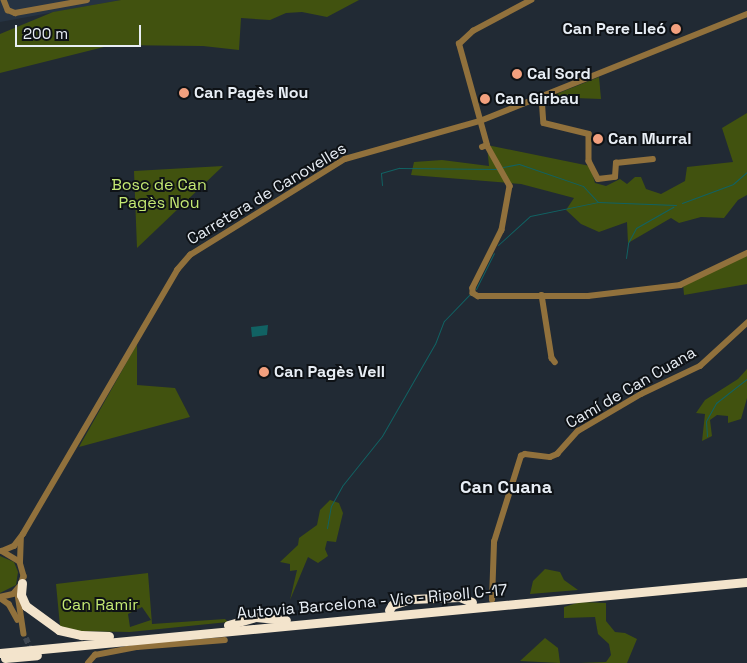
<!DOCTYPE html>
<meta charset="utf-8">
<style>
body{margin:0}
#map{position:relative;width:747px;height:663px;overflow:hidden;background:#212a34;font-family:"Space Grotesk",sans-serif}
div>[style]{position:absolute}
.built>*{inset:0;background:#263342}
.green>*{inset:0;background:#41520f}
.water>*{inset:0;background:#116263}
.stream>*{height:1px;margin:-0.5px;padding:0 0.5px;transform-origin:0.5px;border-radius:0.5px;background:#116263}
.minor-tunnel>*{height:5.5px;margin-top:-2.75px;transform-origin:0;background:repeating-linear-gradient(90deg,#3f4751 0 5.5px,transparent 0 8.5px)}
.minor>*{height:5.5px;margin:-2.75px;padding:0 2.75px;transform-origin:2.75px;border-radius:2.75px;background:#91713c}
.highway>*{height:9px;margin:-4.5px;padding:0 4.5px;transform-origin:4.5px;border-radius:4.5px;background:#f3e4cc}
.dots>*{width:14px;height:14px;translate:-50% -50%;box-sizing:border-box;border:2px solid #0e1216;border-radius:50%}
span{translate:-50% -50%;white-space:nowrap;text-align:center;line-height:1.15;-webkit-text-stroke:4px #0e1216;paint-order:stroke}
.poi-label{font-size:16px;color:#e8eef5;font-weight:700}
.right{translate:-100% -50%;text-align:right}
.left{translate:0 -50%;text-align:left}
.park-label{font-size:16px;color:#c4e973}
.street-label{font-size:16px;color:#e8eef5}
.neighbourhood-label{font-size:18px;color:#e8eef5;font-weight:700}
.scale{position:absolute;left:15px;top:25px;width:126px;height:22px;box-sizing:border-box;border:2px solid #e8eef5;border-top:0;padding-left:6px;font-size:15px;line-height:18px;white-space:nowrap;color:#e8eef5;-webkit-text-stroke:4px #0e1216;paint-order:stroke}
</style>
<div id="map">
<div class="built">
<div style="clip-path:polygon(0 0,121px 0,0 22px)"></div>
</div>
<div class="green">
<div style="clip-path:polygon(121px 0,359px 0,327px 17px,302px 12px,286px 13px,270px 20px,241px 18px,239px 50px,203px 46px,112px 45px,0 73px,0 34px,53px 12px)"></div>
<div style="clip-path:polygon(599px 77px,601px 99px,549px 97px)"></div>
<div style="clip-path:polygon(747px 113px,747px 195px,738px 200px,724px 218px,701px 217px,679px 223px,671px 218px,628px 243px,627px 222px,599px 232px,581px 224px,566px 210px,574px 198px,521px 184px,411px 175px,414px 162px,442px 160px,489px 166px,487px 145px,590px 166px,595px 183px,606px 186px,620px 179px,627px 184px,635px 177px,641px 177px,646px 189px,661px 194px,685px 181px,687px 167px,733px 162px,722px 128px)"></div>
<div style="clip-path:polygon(223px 166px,137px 248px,134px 171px)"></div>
<div style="clip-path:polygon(747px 254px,747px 284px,684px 295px,683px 284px)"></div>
<div style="clip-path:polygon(137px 344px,137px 385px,175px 388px,190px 417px,79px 447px)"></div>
<div style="clip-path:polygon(747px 369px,747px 398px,741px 419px,728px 423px,728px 416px,717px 415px,710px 420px,712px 436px,702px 441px,705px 414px,696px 413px,705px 400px,738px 379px)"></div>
<div style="clip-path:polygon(330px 500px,339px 503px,343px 513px,336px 542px,327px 541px,325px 549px,328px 556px,318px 563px,308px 557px,290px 600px,297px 570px,290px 571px,290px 564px,280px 562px,298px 545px,299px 538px,317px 525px,320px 510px)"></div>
<div style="clip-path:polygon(0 556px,14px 562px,18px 572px,16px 585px,0 593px)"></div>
<div style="clip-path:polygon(545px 569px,560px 572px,564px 580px,578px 590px,530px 594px,533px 581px)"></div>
<div style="clip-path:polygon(evenodd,148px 573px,152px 624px,225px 619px,228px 622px,130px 632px,71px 631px,60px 626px,56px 584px,148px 573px,142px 607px,151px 620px,130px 627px,128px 614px,142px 607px)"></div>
<div style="clip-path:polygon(580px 602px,606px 603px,606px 621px,615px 632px,625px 633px,637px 639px,627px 663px,580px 663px,606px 662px,611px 655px,609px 644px,598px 634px,595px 617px,564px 618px,564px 607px)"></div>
<div style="clip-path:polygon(545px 638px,558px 648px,560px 663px,520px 661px)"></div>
</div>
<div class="water">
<div style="clip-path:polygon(268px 325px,267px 335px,252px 337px,251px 327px)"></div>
</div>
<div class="stream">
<div style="left:503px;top:167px;width:16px;rotate:-11deg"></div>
<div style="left:519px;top:164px;width:68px;rotate:19deg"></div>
<div style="left:583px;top:186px;width:22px;rotate:47deg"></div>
<div style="left:598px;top:202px;width:78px;rotate:2.2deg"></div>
<div style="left:382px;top:185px;width:12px;rotate:-95deg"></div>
<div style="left:381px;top:173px;width:19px;rotate:-16deg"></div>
<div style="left:399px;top:168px;width:98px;rotate:0.6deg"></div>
<div style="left:682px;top:203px;width:54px;rotate:-20.4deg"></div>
<div style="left:733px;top:184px;width:18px;rotate:-41deg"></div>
<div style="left:498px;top:245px;width:43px;rotate:-42.2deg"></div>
<div style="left:530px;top:216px;width:69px;rotate:-11.6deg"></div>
<div style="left:626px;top:258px;width:15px;rotate:-82deg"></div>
<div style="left:628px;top:243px;width:17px;rotate:-62deg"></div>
<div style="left:636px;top:228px;width:43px;rotate:-29.6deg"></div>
<div style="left:476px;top:289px;width:40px;rotate:-63.4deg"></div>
<div style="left:707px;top:436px;width:15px;rotate:-94deg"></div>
<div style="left:706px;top:421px;width:21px;rotate:-61deg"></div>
<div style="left:716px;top:403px;width:39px;rotate:-38deg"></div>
<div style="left:327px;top:528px;width:22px;rotate:-80deg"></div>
<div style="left:331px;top:506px;width:23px;rotate:-61deg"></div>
<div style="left:342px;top:486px;width:64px;rotate:-51.3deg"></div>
<div style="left:382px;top:436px;width:106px;rotate:-60.1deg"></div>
<div style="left:435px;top:344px;width:25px;rotate:-69deg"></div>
<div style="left:444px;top:321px;width:39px;rotate:-46deg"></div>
</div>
<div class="minor-tunnel">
<div style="left:26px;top:638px;width:15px;rotate:67deg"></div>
</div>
<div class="minor">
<div style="left:4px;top:0;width:11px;rotate:68deg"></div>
<div style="left:8px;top:10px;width:8px;rotate:23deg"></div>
<div style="left:15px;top:13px;width:73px;rotate:-10.2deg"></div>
<div style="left:542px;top:97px;width:26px;rotate:86deg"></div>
<div style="left:544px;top:123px;width:46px;rotate:13.7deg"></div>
<div style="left:589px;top:134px;width:27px;rotate:90deg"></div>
<div style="left:589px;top:161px;width:20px;rotate:63deg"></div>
<div style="left:598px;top:179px;width:17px;rotate:-7deg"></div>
<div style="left:615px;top:177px;width:14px;rotate:-86deg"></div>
<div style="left:616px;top:163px;width:37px;rotate:-6deg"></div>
<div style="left:487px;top:145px;width:47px;rotate:60.7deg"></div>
<div style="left:510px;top:186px;width:45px;rotate:100.3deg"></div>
<div style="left:502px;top:230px;width:65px;rotate:116.6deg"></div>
<div style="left:473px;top:288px;width:5px;rotate:90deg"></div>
<div style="left:473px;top:293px;width:6px;rotate:31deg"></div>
<div style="left:478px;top:296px;width:110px"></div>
<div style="left:588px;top:296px;width:93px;rotate:-6.8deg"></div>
<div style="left:680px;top:285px;width:74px;rotate:-25.5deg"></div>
<div style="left:482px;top:147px;width:5px;rotate:-22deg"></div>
<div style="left:487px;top:145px;width:105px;rotate:-105.5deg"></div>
<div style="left:459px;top:44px;width:19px;rotate:-43deg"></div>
<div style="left:473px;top:31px;width:66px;rotate:-28.1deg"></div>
<div style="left:542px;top:295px;width:64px;rotate:81deg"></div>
<div style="left:552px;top:358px;width:5px;rotate:53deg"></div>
<div style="left:2px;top:551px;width:13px;rotate:-23deg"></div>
<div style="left:14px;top:546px;width:15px;rotate:-53deg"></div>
<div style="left:23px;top:534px;width:306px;rotate:-59.7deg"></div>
<div style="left:177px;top:270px;width:20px;rotate:-49deg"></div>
<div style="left:190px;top:255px;width:182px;rotate:-31.8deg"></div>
<div style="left:345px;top:159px;width:140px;rotate:-15.7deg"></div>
<div style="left:480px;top:121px;width:288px;rotate:-21.8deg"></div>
<div style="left:2px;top:551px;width:21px;rotate:31deg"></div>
<div style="left:20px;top:562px;width:15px;rotate:74deg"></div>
<div style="left:24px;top:576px;width:9px;rotate:108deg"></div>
<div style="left:20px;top:562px;width:23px;rotate:-88deg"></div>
<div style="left:18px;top:594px;width:40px;rotate:81.5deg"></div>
<div style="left:0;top:597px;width:13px;rotate:-13deg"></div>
<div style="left:13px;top:594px;width:9px;rotate:-49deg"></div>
<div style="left:0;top:598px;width:11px;rotate:34deg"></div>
<div style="left:9px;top:604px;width:18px;rotate:61deg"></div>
<div style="left:492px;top:600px;width:58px;rotate:-88deg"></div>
<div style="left:494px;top:542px;width:90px;rotate:-72.6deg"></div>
<div style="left:521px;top:456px;width:4px;rotate:-27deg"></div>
<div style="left:525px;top:454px;width:25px;rotate:7deg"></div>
<div style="left:550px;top:457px;width:8px;rotate:-23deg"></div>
<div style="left:557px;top:454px;width:31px;rotate:-48deg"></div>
<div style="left:578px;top:431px;width:73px;rotate:-30.4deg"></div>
<div style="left:641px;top:394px;width:65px;rotate:-25.4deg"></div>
<div style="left:700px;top:366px;width:64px;rotate:-42.5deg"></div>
<div style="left:88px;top:663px;width:11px;rotate:-49deg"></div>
<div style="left:95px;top:655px;width:43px;rotate:-10.8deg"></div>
<div style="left:137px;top:647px;width:88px;rotate:-4.5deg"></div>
</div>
<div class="highway">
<div style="left:22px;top:583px;width:12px;rotate:95deg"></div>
<div style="left:21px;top:595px;width:12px;rotate:66deg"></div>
<div style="left:26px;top:606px;width:41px;rotate:36deg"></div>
<div style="left:59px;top:630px;width:23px;rotate:13deg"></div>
<div style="left:81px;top:635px;width:28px;rotate:2deg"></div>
<div style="left:389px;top:610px;width:6px;rotate:-59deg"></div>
<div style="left:392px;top:605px;width:20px;rotate:-18deg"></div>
<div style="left:411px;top:599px;width:49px;rotate:-2.3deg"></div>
<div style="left:460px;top:597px;width:13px;rotate:23deg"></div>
<div style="left:228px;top:625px;width:29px;rotate:-16deg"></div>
<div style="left:256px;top:617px;width:30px;rotate:6deg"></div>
<div style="left:0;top:653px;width:750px;rotate:-5.43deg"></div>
<div style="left:5px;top:658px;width:32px;rotate:-5deg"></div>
</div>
<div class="dots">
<div style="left:676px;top:29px;background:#f2a07e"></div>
<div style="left:517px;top:74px;background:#f2a07e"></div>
<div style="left:184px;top:93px;background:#f2a07e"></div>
<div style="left:485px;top:99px;background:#f2a07e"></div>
<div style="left:598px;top:139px;background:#f2a07e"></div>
<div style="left:264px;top:372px;background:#f2a07e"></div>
</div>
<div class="poi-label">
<span class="right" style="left:666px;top:29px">Can Pere Lleó</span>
<span class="left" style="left:527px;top:74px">Cal Sord</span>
<span class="left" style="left:194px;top:93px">Can Pagès Nou</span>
<span class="left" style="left:495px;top:99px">Can Girbau</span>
<span class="left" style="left:608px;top:139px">Can Murral</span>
<span class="left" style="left:274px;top:372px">Can Pagès Vell</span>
</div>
<div class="park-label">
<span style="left:159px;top:194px">Bosc de Can<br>Pagès Nou</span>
<span style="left:100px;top:605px">Can Ramir</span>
</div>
<div class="street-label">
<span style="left:267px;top:194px;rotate:-31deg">Carretera de Canovelles</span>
<span style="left:631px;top:388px;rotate:-30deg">Camí de Can Cuana</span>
<span style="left:372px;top:602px;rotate:-5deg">Autovia Barcelona - Vic - Ripoll C-17</span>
</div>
<div class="neighbourhood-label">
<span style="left:506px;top:487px">Can Cuana</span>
</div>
<div class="scale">200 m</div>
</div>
